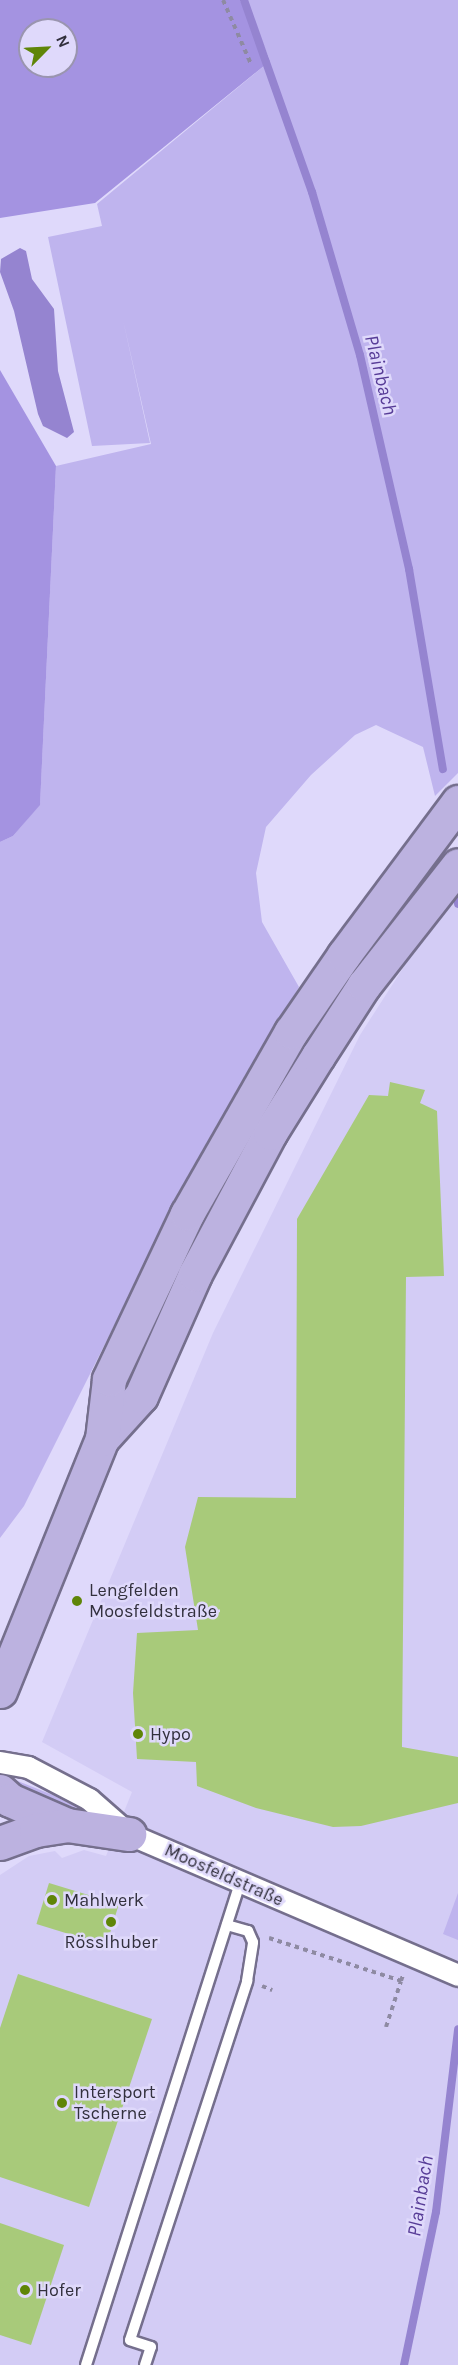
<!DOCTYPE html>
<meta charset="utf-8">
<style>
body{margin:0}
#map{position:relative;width:458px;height:2365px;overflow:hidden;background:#dfd9fb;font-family:Karla,sans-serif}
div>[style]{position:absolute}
.built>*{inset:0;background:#d3ccf5}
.green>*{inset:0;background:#bfb4ee}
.forest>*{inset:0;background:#a493e1}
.water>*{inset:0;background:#9584d0}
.stream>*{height:8px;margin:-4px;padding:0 4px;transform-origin:4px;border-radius:4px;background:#9584d0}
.building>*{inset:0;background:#a8ca7a;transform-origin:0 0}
.path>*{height:4px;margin-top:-2px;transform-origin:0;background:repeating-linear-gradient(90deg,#8e8aa2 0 4.5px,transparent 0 9px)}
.roads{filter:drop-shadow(2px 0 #756f8d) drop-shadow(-2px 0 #756f8d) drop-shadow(0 2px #756f8d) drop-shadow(0 -2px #756f8d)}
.service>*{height:10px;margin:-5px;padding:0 5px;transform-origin:5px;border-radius:5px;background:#fff}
.minor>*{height:21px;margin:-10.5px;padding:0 10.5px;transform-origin:10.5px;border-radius:10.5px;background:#fff}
.primary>*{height:33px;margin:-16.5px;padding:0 16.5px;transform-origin:16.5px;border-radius:16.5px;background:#bcb2e0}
.dots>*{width:16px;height:16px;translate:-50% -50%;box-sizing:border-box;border:3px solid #dfd9fb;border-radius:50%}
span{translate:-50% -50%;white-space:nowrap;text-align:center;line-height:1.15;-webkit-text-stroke:5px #dfd9fb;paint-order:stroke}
.poi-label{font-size:18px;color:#32303d}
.left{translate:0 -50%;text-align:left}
.street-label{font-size:18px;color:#32303d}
.water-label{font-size:20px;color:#573c97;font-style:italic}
.north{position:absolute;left:18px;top:18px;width:60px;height:60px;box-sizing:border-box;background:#dfd9fb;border:2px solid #9a95af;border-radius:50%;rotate:66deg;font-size:16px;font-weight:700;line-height:24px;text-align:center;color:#32303d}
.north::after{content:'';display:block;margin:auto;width:21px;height:27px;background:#5f8508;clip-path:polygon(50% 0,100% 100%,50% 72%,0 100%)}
</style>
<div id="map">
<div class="built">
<div style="clip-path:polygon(458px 891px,458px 2365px,0 2365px,0 1875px,29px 1856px,55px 1851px,62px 1858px,84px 1850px,106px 1856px,132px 1792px,42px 1742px,213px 1333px,360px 1035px,434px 920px)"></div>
</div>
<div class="green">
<div style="clip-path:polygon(246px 0,458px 0,458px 773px,435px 796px,423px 747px,376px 725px,355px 735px,311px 775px,266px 827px,256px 873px,262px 922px,299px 987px,191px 1172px,24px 1506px,0 1538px,0 842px,13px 836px,40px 804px,56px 466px,151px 444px,123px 320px,150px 443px,92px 446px,48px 237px,102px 226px,97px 204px,270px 61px)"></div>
<div style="clip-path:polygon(5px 1776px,53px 1795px,93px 1816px,20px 1793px)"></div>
<div style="clip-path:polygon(458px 1893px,458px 1940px,443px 1934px)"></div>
</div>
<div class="forest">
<div style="clip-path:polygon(evenodd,0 0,240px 0,270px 61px,95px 203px,0 218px,0 0,30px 30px,66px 30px,66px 66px,30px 66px,30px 30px)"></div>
<div style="clip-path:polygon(0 370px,56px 466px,40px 805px,13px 836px,0 842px)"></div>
</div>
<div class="water">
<div style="clip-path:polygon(20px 248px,26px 251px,32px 279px,54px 309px,58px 371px,74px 432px,67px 438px,43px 426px,38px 414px,14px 311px,0 272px,1px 259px)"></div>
</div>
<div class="stream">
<div style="left:244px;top:0;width:204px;rotate:70.5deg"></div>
<div style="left:312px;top:192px;width:170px;rotate:73.6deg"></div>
<div style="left:360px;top:355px;width:220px;rotate:77.1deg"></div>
<div style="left:409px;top:569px;width:203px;rotate:80.4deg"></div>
<div style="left:457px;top:894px;width:10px;rotate:84deg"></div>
<div style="left:404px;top:2365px;width:156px;rotate:-78.2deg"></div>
<div style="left:436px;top:2212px;width:184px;rotate:-83.1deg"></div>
</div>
<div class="building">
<div style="clip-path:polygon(390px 1082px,425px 1090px,420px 1103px,437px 1111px,444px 1276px,406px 1277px,402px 1747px,458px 1757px,458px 1803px,361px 1826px,333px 1827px,256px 1808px,197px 1786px,196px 1762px,137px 1759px,133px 1693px,137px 1633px,198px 1630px,185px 1547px,198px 1497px,296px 1498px,297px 1219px,369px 1095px,388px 1096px)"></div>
<div style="left:49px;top:1883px;width:73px;height:43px;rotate:17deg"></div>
<div style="clip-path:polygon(18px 1974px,152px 2019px,89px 2207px,0 2177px,0 2028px)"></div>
<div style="clip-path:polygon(0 2223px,64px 2245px,31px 2345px,0 2335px)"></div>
</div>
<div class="path">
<div style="left:223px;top:0;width:70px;rotate:66.4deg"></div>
<div style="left:269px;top:1938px;width:139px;rotate:18deg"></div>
<div style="left:401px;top:1981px;width:6px;rotate:-72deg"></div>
<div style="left:262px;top:1986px;width:11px;rotate:22deg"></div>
<div style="left:386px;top:2027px;width:48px;rotate:-71.9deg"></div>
</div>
<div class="roads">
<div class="service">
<div style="left:86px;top:2365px;width:506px;rotate:-72.28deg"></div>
<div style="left:145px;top:2365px;width:19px;rotate:-72deg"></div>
<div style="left:151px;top:2347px;width:22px;rotate:-162deg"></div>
<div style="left:130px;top:2340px;width:378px;rotate:-71.9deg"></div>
<div style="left:247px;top:1981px;width:39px;rotate:-81deg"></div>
<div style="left:253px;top:1942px;width:12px;rotate:-114deg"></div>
<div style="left:248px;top:1931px;width:22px;rotate:-164deg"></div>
</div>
<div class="minor">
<div style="left:0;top:1762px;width:28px;rotate:10deg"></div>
<div style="left:28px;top:1767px;width:69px;rotate:27.7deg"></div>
<div style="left:89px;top:1799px;width:53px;rotate:41.2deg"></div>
<div style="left:129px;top:1834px;width:358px;rotate:23.2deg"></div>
</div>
<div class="primary">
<div style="left:102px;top:1439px;width:58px;rotate:-47.8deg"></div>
<div style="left:141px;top:1396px;width:133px;rotate:-66.1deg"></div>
<div style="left:195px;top:1274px;width:160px;rotate:-62deg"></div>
<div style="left:270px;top:1133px;width:91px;rotate:-58.1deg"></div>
<div style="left:318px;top:1056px;width:85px;rotate:-57.1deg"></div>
<div style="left:364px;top:985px;width:152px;rotate:-51.9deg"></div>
<div style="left:0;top:1691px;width:272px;rotate:-68deg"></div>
<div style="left:102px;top:1439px;width:60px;rotate:-83.3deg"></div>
<div style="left:109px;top:1379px;width:183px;rotate:-64.7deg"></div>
<div style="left:187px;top:1214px;width:210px;rotate:-60.3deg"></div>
<div style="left:291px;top:1032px;width:93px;rotate:-55.5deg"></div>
<div style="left:344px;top:955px;width:191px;rotate:-53.3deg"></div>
<div style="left:0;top:1791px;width:13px;rotate:42deg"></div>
<div style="left:10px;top:1800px;width:62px;rotate:23.7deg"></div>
<div style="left:67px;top:1825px;width:63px;rotate:8.3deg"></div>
<div style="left:0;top:1843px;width:38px;rotate:-20deg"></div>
<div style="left:36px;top:1830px;width:31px;rotate:-9deg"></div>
</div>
</div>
<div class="dots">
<div style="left:77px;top:1601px;background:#5f8508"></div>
<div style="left:138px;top:1734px;background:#5f8508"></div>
<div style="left:52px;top:1900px;background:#5f8508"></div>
<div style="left:111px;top:1922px;background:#5f8508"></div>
<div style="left:62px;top:2103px;background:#5f8508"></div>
<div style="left:25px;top:2290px;background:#5f8508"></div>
</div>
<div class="poi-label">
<span class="left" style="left:89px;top:1601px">Lengfelden<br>Moosfeldstraße</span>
<span class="left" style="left:150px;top:1734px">Hypo</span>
<span class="left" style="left:64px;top:1900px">Mahlwerk</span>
<span style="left:111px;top:1942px">Rösslhuber</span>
<span class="left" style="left:74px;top:2103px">Intersport<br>Tscherne</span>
<span class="left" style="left:37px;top:2290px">Hofer</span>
</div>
<div class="street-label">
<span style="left:224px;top:1875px;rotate:24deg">Moosfeldstraße</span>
</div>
<div class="water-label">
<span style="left:381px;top:375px;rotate:76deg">Plainbach</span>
<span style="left:420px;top:2196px;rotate:-81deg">Plainbach</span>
</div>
<div class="north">N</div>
</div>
